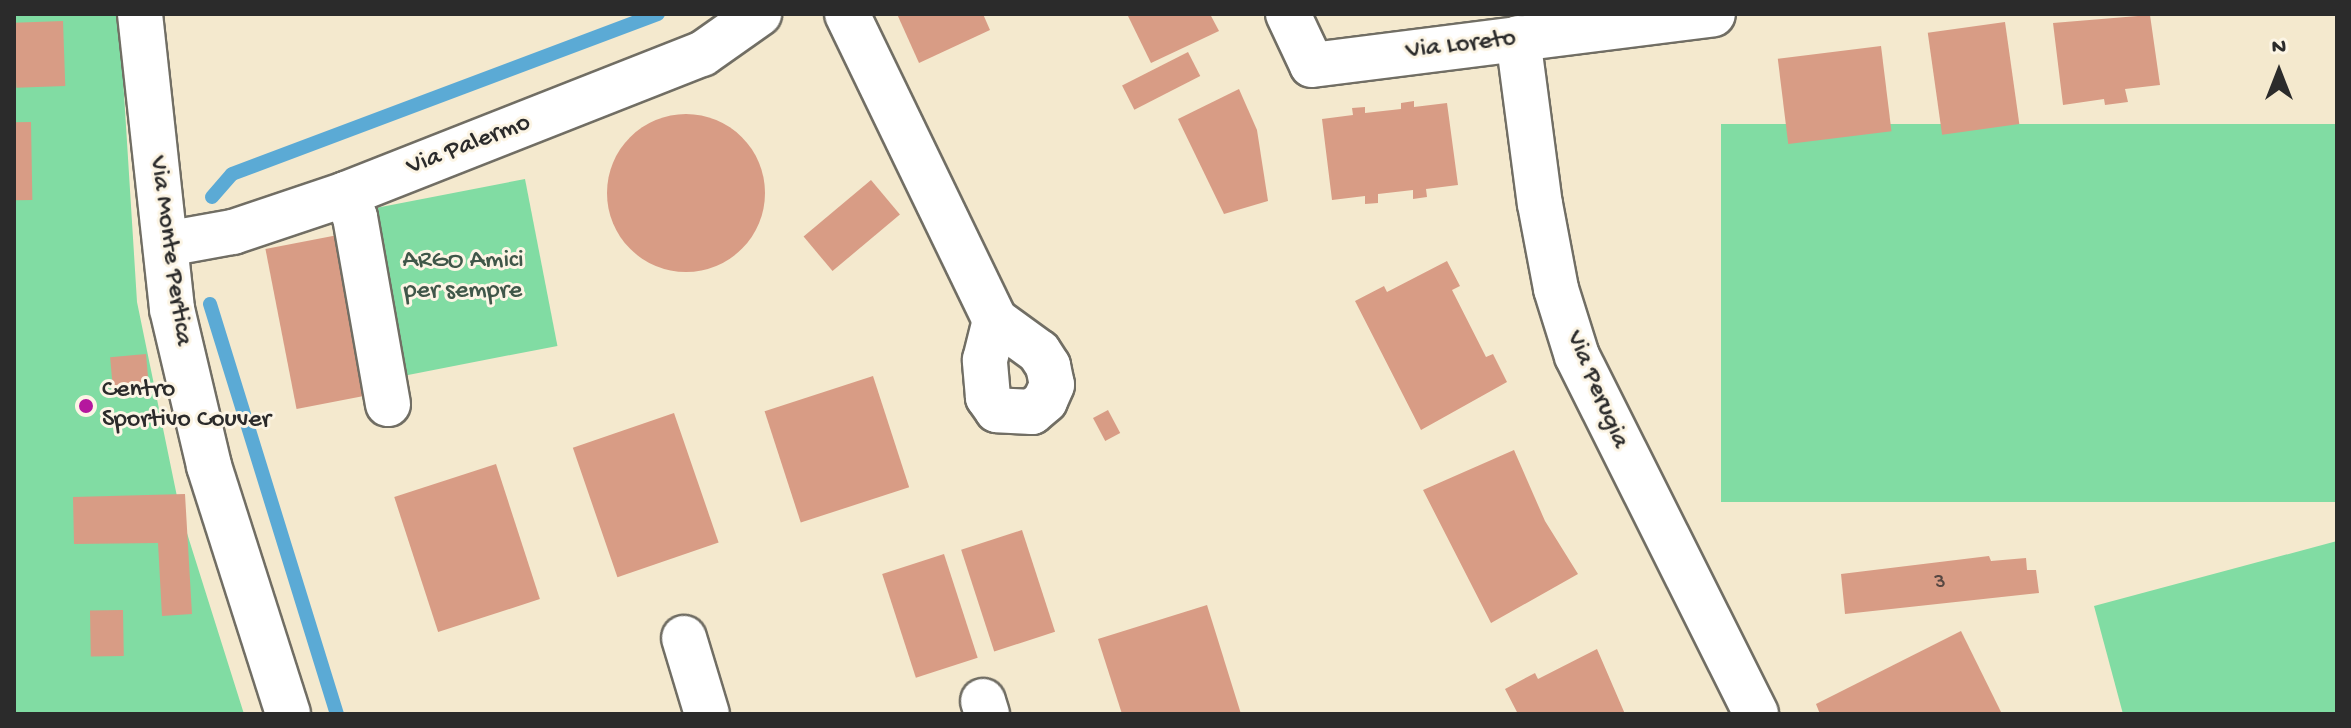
<!DOCTYPE html>
<style>
body{margin:0}
#map{position:relative;width:2351px;height:728px;overflow:hidden;background:#f4e9ce;font-family:"Gochi Hand",sans-serif}
div>[style]{position:absolute}
.green>*{inset:0;background:#81dca3;transform-origin:0 0}
.stream>*{height:14px;margin:-7px;padding:0 7px;transform-origin:7px;border-radius:7px;background:#5baad5}
.building>*{inset:0;background:#d89c85;transform-origin:0 0}
.round{border-radius:50%}
.roads{filter:drop-shadow(2px 0 #716e64) drop-shadow(-2px 0 #716e64) drop-shadow(0 2px #716e64) drop-shadow(0 -2px #716e64)}
.minor>*{height:44px;margin:-22px;padding:0 22px;transform-origin:22px;border-radius:22px;background:#fff}
.dots>*{width:22px;height:22px;translate:-50% -50%;box-sizing:border-box;border:4px solid #fcf5e5;border-radius:50%}
span{translate:-50% -50%;white-space:nowrap;text-align:center;line-height:1.15;-webkit-text-stroke:6px #fcf5e5;paint-order:stroke}
.number-label{font-size:22px;color:#564742}
.number-label span{-webkit-text-stroke-width:0}
.street-label{font-size:26px;color:#2b2b2b}
.park-label{font-size:26px;color:#405749}
.poi-label{font-size:26px;color:#2b2b2b}
.left{translate:0 -50%;text-align:left}
.frame{position:absolute;inset:0;border:16px solid #2b2b2b;pointer-events:none}
.north{position:absolute;left:2239px;top:32px;width:80px;height:80px;-webkit-text-stroke:6px #fcf5e5;paint-order:stroke;rotate:0deg;font-size:22px;font-weight:700;line-height:32px;text-align:center;color:#2b2b2b}
.north::after{content:'';display:block;margin:auto;width:28px;height:36px;background:#2b2b2b;clip-path:polygon(50% 0,100% 100%,50% 72%,0 100%)}
</style>
<div id="map">
<div class="green">
<div style="clip-path:polygon(14px 14px,119px 14px,137px 302px,180px 511px,244px 714px,14px 714px)"></div>
<div style="left:2337px;top:124px;width:378px;height:616px;rotate:90deg"></div>
<div style="left:525px;top:179px;width:170px;height:160px;rotate:79deg"></div>
<div style="clip-path:polygon(2337px 541px,2337px 714px,2123px 714px,2094px 606px)"></div>
</div>
<div class="stream">
<div style="left:212px;top:197px;width:30px;rotate:-49deg"></div>
<div style="left:232px;top:174px;width:455px;rotate:-20.6deg"></div>
<div style="left:210px;top:304px;width:429px;rotate:72.8deg"></div>
</div>
<div class="building">
<div style="clip-path:polygon(897px 14px,983px 14px,990px 30px,919px 63px)"></div>
<div style="clip-path:polygon(1127px 14px,1210px 14px,1219px 31px,1151px 63px)"></div>
<div style="clip-path:polygon(2150px 15px,2160px 85px,2125px 89px,2128px 102px,2105px 105px,2104px 99px,2063px 105px,2053px 23px)"></div>
<div style="left:63px;top:21px;width:65px;height:49px;rotate:88deg"></div>
<div style="left:2005px;top:22px;width:103px;height:78px;rotate:82deg"></div>
<div style="left:1881px;top:46px;width:86px;height:104px;rotate:83deg"></div>
<div style="left:1188px;top:52px;width:27px;height:74px;rotate:63deg"></div>
<div style="clip-path:polygon(1239px 89px,1257px 130px,1268px 201px,1224px 214px,1178px 119px)"></div>
<div style="clip-path:polygon(1414px 101px,1414px 107px,1447px 103px,1458px 185px,1426px 189px,1427px 197px,1413px 199px,1413px 190px,1378px 194px,1378px 203px,1365px 204px,1365px 196px,1332px 200px,1322px 119px,1353px 115px,1352px 108px,1365px 107px,1365px 113px,1401px 109px,1401px 103px)"></div>
<div class="round" style="left:607px;top:114px;width:158px;height:158px"></div>
<div style="left:31px;top:122px;width:78px;height:17px;rotate:89deg"></div>
<div style="left:871px;top:180px;width:45px;height:88px;rotate:50deg"></div>
<div style="left:343px;top:234px;width:163px;height:79px;rotate:79deg"></div>
<div style="clip-path:polygon(1447px 261px,1460px 286px,1452px 290px,1486px 357px,1493px 354px,1507px 382px,1421px 430px,1355px 301px,1384px 286px,1387px 292px)"></div>
<div style="left:146px;top:354px;width:38px;height:36px;rotate:85deg"></div>
<div style="left:873px;top:376px;width:117px;height:114px;rotate:72deg"></div>
<div style="left:1108px;top:410px;width:26px;height:17px;rotate:62deg"></div>
<div style="left:674px;top:413px;width:137px;height:107px;rotate:71deg"></div>
<div style="clip-path:polygon(1514px 450px,1545px 521px,1578px 574px,1491px 623px,1423px 490px)"></div>
<div style="left:496px;top:464px;width:142px;height:107px;rotate:72deg"></div>
<div style="clip-path:polygon(185px 494px,192px 614px,162px 616px,158px 543px,74px 544px,73px 497px)"></div>
<div style="left:1022px;top:530px;width:107px;height:64px;rotate:72deg"></div>
<div style="left:944px;top:554px;width:109px;height:65px;rotate:72deg"></div>
<div style="clip-path:polygon(1989px 556px,1991px 561px,2026px 558px,2027px 570px,2036px 570px,2039px 593px,1845px 614px,1841px 574px)"></div>
<div style="clip-path:polygon(1207px 605px,1241px 714px,1122px 714px,1098px 639px)"></div>
<div style="left:123px;top:610px;width:46px;height:33px;rotate:89deg"></div>
<div style="clip-path:polygon(1961px 631px,2002px 714px,1820px 714px,1816px 704px)"></div>
<div style="clip-path:polygon(1597px 649px,1625px 714px,1518px 714px,1505px 689px,1535px 673px,1538px 679px)"></div>
</div>
<div class="roads">
<div class="minor">
<div style="left:140px;top:14px;width:297px;rotate:83.8deg"></div>
<div style="left:172px;top:309px;width:161px;rotate:76.7deg"></div>
<div style="left:209px;top:466px;width:260px;rotate:72.3deg"></div>
<div style="left:847px;top:14px;width:340px;rotate:64.2deg"></div>
<div style="left:995px;top:320px;width:54px;rotate:36deg"></div>
<div style="left:1039px;top:352px;width:17px;rotate:57deg"></div>
<div style="left:1048px;top:366px;width:19px;rotate:78deg"></div>
<div style="left:1052px;top:385px;width:17px;rotate:114deg"></div>
<div style="left:1045px;top:401px;width:17px;rotate:140deg"></div>
<div style="left:1032px;top:412px;width:35px;rotate:-177deg"></div>
<div style="left:997px;top:410px;width:16px;rotate:-125deg"></div>
<div style="left:988px;top:397px;width:37px;rotate:-95deg"></div>
<div style="left:985px;top:360px;width:41px;rotate:-76deg"></div>
<div style="left:1288px;top:14px;width:56px;rotate:64.8deg"></div>
<div style="left:1312px;top:65px;width:404px;rotate:-7.2deg"></div>
<div style="left:1518px;top:38px;width:167px;rotate:82.5deg"></div>
<div style="left:1540px;top:204px;width:86px;rotate:79.3deg"></div>
<div style="left:1556px;top:289px;width:70px;rotate:72.6deg"></div>
<div style="left:1577px;top:356px;width:400px;rotate:63.4deg"></div>
<div style="left:346px;top:194px;width:25px;rotate:69deg"></div>
<div style="left:355px;top:217px;width:190px;rotate:80deg"></div>
<div style="left:166px;top:244px;width:68px;rotate:-10.2deg"></div>
<div style="left:233px;top:232px;width:119px;rotate:-18.6deg"></div>
<div style="left:346px;top:194px;width:383px;rotate:-21.5deg"></div>
<div style="left:702px;top:54px;width:70px;rotate:-35.1deg"></div>
<div style="left:684px;top:638px;width:79px;rotate:73.2deg"></div>
<div style="left:983px;top:701px;width:14px;rotate:73deg"></div>
</div>
</div>
<div class="dots">
<div style="left:86px;top:406px;background:#b5179e"></div>
</div>
<div class="number-label">
<span style="left:1940px;top:584px">3</span>
</div>
<div class="street-label">
<span style="left:1461px;top:46px;rotate:-7deg">Via Loreto</span>
<span style="left:469px;top:146px;rotate:-21deg">Via Palermo</span>
<span style="left:169px;top:251px;rotate:82deg">Via Monte Pertica</span>
<span style="left:1596px;top:390px;rotate:67deg">Via Perugia</span>
</div>
<div class="park-label">
<span style="left:463px;top:277px">ARGO Amici<br>per sempre</span>
</div>
<div class="poi-label">
<span class="left" style="left:102px;top:406px">Centro<br>Sportivo Couver</span>
</div>
<div class="frame"></div>
<div class="north">N</div>
</div>
